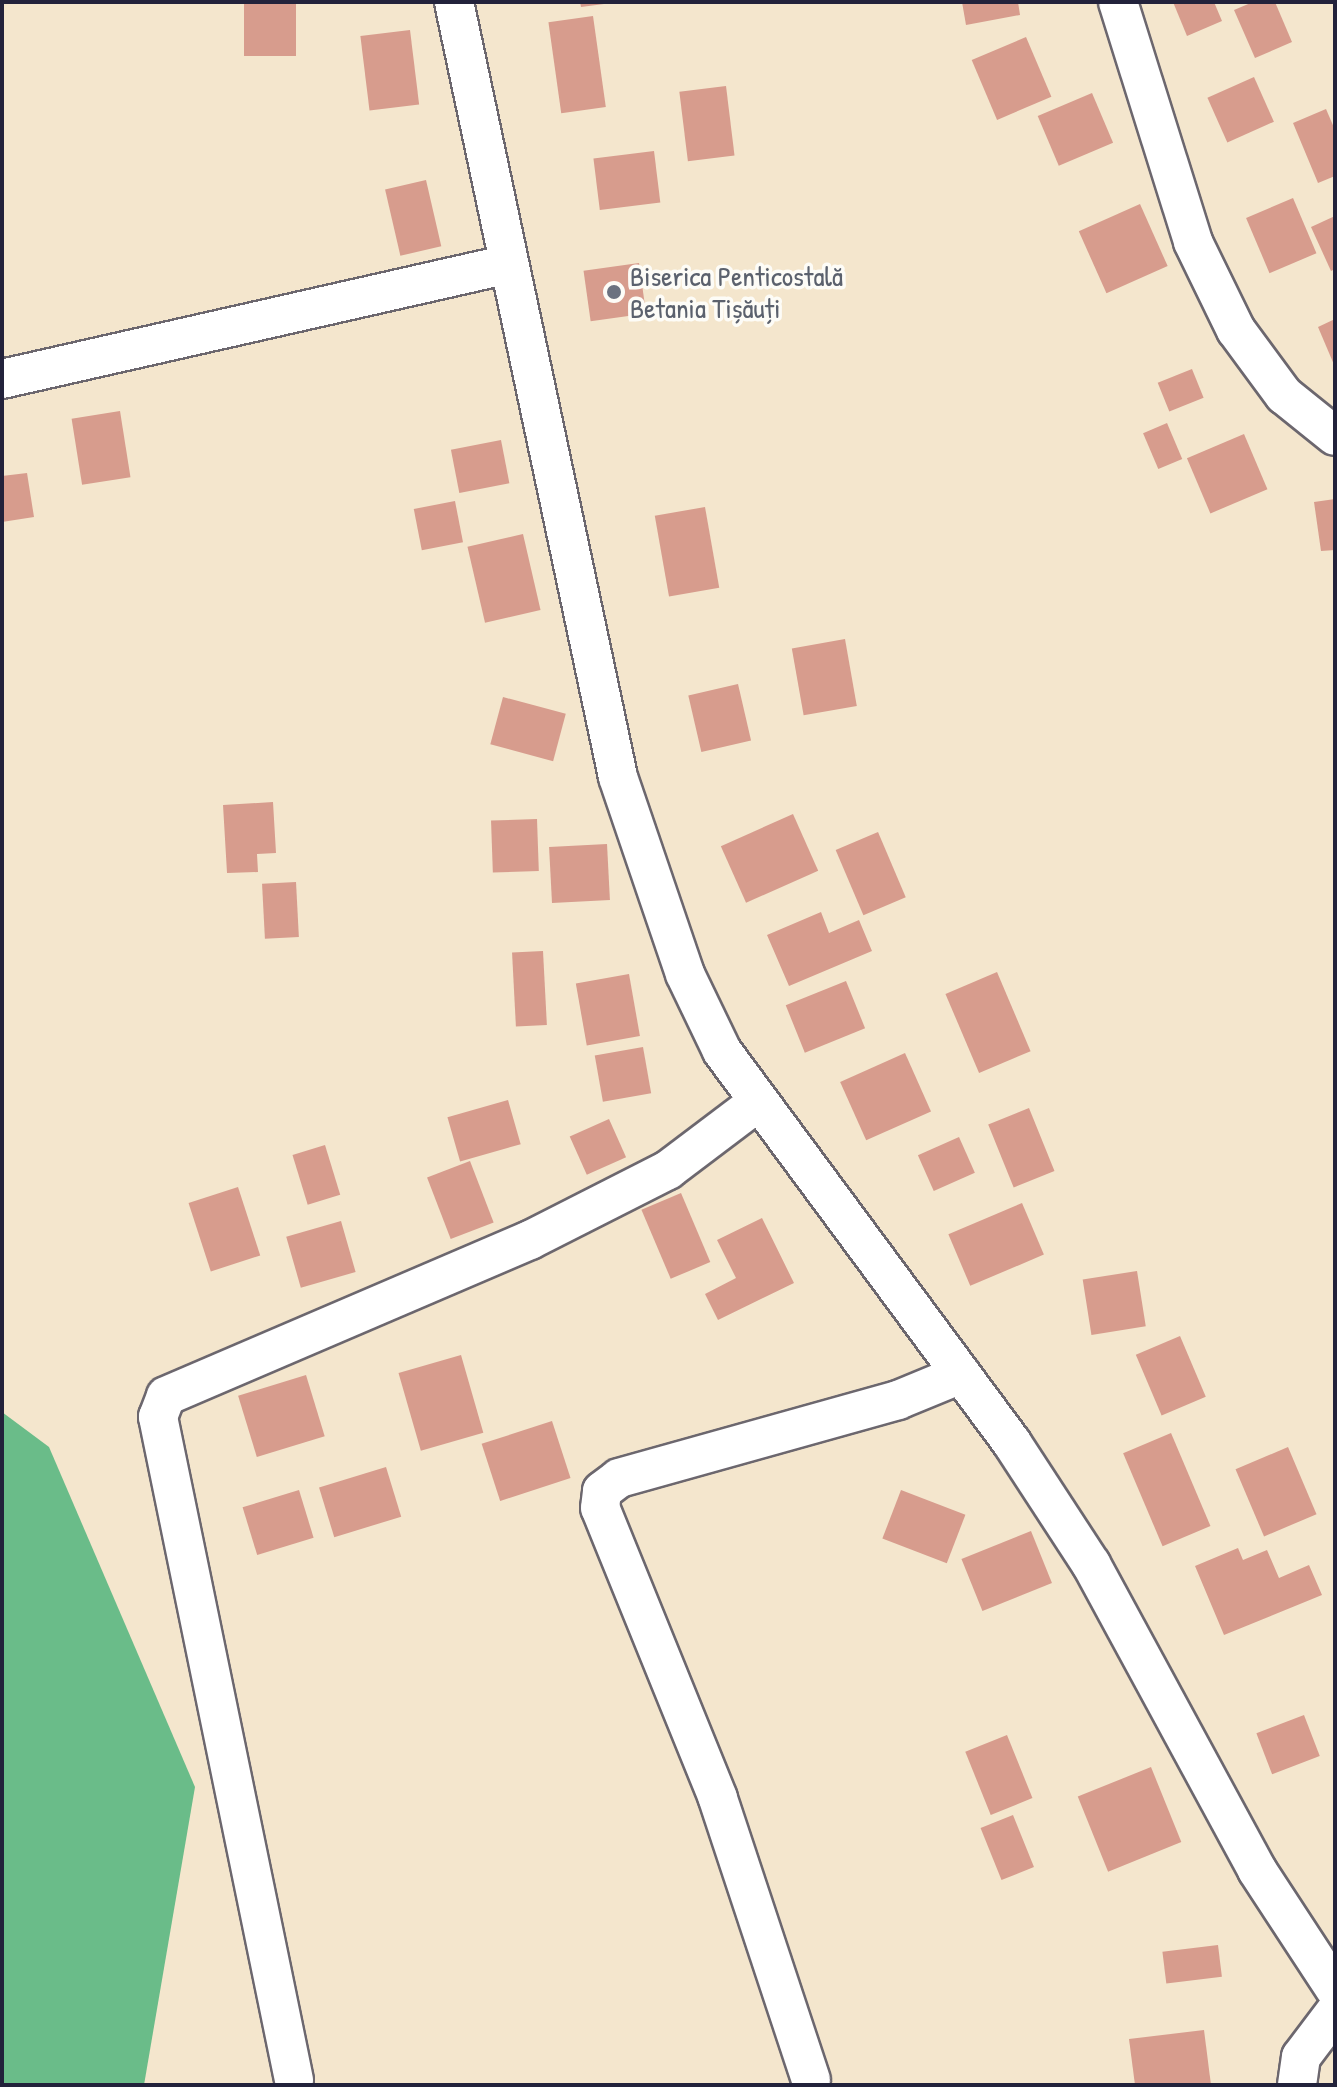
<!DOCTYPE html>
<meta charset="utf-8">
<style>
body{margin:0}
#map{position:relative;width:1337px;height:2087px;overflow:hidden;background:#f4e6cd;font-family:"Patrick Hand",sans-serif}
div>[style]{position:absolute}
.forest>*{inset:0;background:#6abc89}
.building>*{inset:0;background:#d79c8d;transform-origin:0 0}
.roads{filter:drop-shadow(2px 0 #6c676e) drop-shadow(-2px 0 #6c676e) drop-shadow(0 2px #6c676e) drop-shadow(0 -2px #6c676e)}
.minor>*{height:38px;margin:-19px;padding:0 19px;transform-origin:19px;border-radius:19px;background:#fff}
.dots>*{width:22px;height:22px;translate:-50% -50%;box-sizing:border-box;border:4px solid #fdfcf7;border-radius:50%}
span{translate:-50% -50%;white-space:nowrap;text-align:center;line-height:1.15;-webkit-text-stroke:7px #fdfcf7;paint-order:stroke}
.worship-label{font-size:28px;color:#5b616d}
.left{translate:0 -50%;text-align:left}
.frame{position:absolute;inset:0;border:4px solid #22223b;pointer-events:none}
</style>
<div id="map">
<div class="forest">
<div style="clip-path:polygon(2px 1412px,49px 1447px,195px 1787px,144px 2085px,2px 2085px)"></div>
</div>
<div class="building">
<div style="left:244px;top:2px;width:52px;height:54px"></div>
<div style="clip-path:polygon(580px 2px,604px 2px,604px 4px,581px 7px)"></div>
<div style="clip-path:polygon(962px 2px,1018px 2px,1020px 15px,966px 25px)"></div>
<div style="clip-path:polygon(1173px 2px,1214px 2px,1222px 21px,1187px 36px)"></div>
<div style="clip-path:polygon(1253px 2px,1275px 2px,1292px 42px,1255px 58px,1234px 10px)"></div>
<div style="left:593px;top:16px;width:92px;height:45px;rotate:82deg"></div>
<div style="left:410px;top:30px;width:75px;height:50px;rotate:83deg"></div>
<div style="left:1026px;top:37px;width:65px;height:59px;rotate:67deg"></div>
<div style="left:1254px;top:77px;width:49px;height:51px;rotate:66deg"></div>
<div style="left:726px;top:86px;width:70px;height:47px;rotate:83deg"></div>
<div style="left:1092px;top:93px;width:54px;height:59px;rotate:67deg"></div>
<div style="clip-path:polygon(1326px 109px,1335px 130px,1335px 176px,1318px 183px,1293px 123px)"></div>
<div style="left:654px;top:151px;width:52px;height:61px;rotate:83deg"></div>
<div style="left:426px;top:180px;width:68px;height:42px;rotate:77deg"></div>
<div style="left:1293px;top:198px;width:60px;height:51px;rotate:67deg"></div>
<div style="left:1140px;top:204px;width:68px;height:67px;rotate:66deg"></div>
<div style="clip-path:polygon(1335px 216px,1335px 269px,1331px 271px,1311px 227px)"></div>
<div style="left:639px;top:263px;width:51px;height:56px;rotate:82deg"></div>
<div style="clip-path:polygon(1335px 319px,1335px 367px,1318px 327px)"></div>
<div style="left:1192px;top:369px;width:31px;height:37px;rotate:68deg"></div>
<div style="left:120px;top:411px;width:67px;height:49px;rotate:81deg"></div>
<div style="left:1167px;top:423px;width:39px;height:26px;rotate:67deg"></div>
<div style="left:1244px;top:434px;width:60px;height:62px;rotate:67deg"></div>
<div style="left:501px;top:440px;width:44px;height:51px;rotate:79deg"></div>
<div style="clip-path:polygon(27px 473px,34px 517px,2px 522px,2px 476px)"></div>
<div style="clip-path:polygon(1335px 499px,1335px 550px,1321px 551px,1314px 502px)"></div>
<div style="left:455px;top:501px;width:42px;height:42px;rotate:79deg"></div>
<div style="left:705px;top:507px;width:82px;height:51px;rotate:80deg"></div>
<div style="left:523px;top:534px;width:78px;height:57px;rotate:77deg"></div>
<div style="left:845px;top:639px;width:68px;height:54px;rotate:80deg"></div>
<div style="left:738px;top:684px;width:58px;height:51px;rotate:77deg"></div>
<div style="left:503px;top:697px;width:65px;height:49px;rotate:15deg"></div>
<div style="clip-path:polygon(273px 802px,276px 853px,257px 854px,258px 872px,227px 873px,223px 805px)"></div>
<div style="left:793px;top:814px;width:62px;height:79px;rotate:66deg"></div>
<div style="left:537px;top:819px;width:52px;height:46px;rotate:88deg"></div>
<div style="left:878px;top:832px;width:71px;height:46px;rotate:67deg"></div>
<div style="left:607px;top:844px;width:56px;height:58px;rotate:87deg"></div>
<div style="left:296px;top:882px;width:55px;height:34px;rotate:87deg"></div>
<div style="clip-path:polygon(821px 912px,829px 933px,859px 920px,872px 951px,789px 986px,767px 935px)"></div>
<div style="left:543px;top:951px;width:74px;height:31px;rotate:87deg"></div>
<div style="left:997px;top:972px;width:86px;height:56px;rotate:67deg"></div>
<div style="left:629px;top:974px;width:63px;height:54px;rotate:80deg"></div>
<div style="left:846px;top:981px;width:51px;height:65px;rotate:68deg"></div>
<div style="left:643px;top:1047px;width:47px;height:49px;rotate:80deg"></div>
<div style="left:905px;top:1053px;width:64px;height:71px;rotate:66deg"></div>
<div style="left:508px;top:1100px;width:46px;height:63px;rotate:74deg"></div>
<div style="left:1029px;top:1108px;width:68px;height:44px;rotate:68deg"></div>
<div style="left:609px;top:1119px;width:42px;height:43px;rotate:66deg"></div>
<div style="left:959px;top:1137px;width:39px;height:45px;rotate:66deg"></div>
<div style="left:325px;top:1145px;width:52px;height:34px;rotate:73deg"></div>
<div style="left:470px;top:1161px;width:66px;height:46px;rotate:69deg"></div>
<div style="left:238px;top:1187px;width:72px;height:52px;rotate:72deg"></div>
<div style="left:681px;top:1193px;width:75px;height:43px;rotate:67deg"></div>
<div style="left:1022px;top:1203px;width:56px;height:80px;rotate:67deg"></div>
<div style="clip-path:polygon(762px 1218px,794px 1283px,718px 1320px,705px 1294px,736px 1278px,717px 1240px)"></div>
<div style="left:341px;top:1221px;width:53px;height:57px;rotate:74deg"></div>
<div style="left:1137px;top:1271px;width:56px;height:55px;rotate:81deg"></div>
<div style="left:1180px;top:1336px;width:66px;height:48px;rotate:67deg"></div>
<div style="left:461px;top:1355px;width:81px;height:65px;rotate:74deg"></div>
<div style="left:306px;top:1375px;width:64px;height:71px;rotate:73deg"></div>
<div style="left:552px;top:1421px;width:60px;height:74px;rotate:72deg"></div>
<div style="left:1171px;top:1433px;width:101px;height:52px;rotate:67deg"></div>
<div style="left:1288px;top:1447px;width:73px;height:57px;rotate:67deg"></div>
<div style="left:386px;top:1467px;width:52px;height:70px;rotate:73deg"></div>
<div style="left:299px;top:1490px;width:50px;height:59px;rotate:73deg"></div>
<div style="left:901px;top:1490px;width:69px;height:52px;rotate:21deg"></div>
<div style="left:1031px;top:1531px;width:56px;height:75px;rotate:68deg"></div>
<div style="clip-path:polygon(1238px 1548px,1243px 1560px,1267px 1550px,1279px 1578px,1309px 1565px,1322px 1595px,1224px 1635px,1195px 1566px)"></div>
<div style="left:1304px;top:1715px;width:44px;height:51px;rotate:69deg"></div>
<div style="left:1007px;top:1735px;width:68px;height:45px;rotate:68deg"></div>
<div style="left:1151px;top:1767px;width:81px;height:79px;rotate:68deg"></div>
<div style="left:1013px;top:1815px;width:56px;height:35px;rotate:68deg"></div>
<div style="left:1218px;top:1945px;width:32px;height:56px;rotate:83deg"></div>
<div style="clip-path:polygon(1204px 2030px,1211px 2085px,1135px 2085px,1129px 2039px)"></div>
</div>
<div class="roads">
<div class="minor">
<div style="left:454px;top:2px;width:792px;rotate:78.05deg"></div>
<div style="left:618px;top:777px;width:208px;rotate:71.2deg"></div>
<div style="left:685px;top:974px;width:85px;rotate:64.3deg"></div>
<div style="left:722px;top:1051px;width:488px;rotate:53.5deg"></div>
<div style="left:1012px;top:1443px;width:145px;rotate:56.9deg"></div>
<div style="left:1091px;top:1564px;width:348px;rotate:61.5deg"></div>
<div style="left:1257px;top:1870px;width:142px;rotate:56.8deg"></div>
<div style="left:1118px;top:2px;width:251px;rotate:72.6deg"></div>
<div style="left:1193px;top:242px;width:98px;rotate:64deg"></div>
<div style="left:1236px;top:330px;width:81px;rotate:53.6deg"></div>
<div style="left:1284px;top:395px;width:65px;rotate:38.8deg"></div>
<div style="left:2px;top:379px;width:520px;rotate:-12.78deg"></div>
<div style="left:294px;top:2080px;width:677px;rotate:-101.59deg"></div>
<div style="left:158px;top:1417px;width:22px;rotate:-69deg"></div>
<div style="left:166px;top:1396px;width:396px;rotate:-23.2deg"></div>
<div style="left:530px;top:1240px;width:155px;rotate:-26.9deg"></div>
<div style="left:668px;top:1170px;width:113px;rotate:-37.1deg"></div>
<div style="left:811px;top:2080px;width:297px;rotate:-108.3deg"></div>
<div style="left:718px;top:1798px;width:313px;rotate:-112.1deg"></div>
<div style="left:600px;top:1508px;width:17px;rotate:-83deg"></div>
<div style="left:602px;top:1491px;width:21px;rotate:-37deg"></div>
<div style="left:619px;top:1478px;width:290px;rotate:-15.6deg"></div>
<div style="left:898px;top:1400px;width:68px;rotate:-22.4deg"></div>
<div style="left:1297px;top:2085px;width:28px;rotate:-82deg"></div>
<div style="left:1301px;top:2057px;width:56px;rotate:-52.9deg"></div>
</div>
</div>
<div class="dots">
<div style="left:614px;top:292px;background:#6b7280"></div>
</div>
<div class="worship-label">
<span class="left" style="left:630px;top:292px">Biserica Penticostală<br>Betania Tișăuți</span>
</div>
<div class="frame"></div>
</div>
